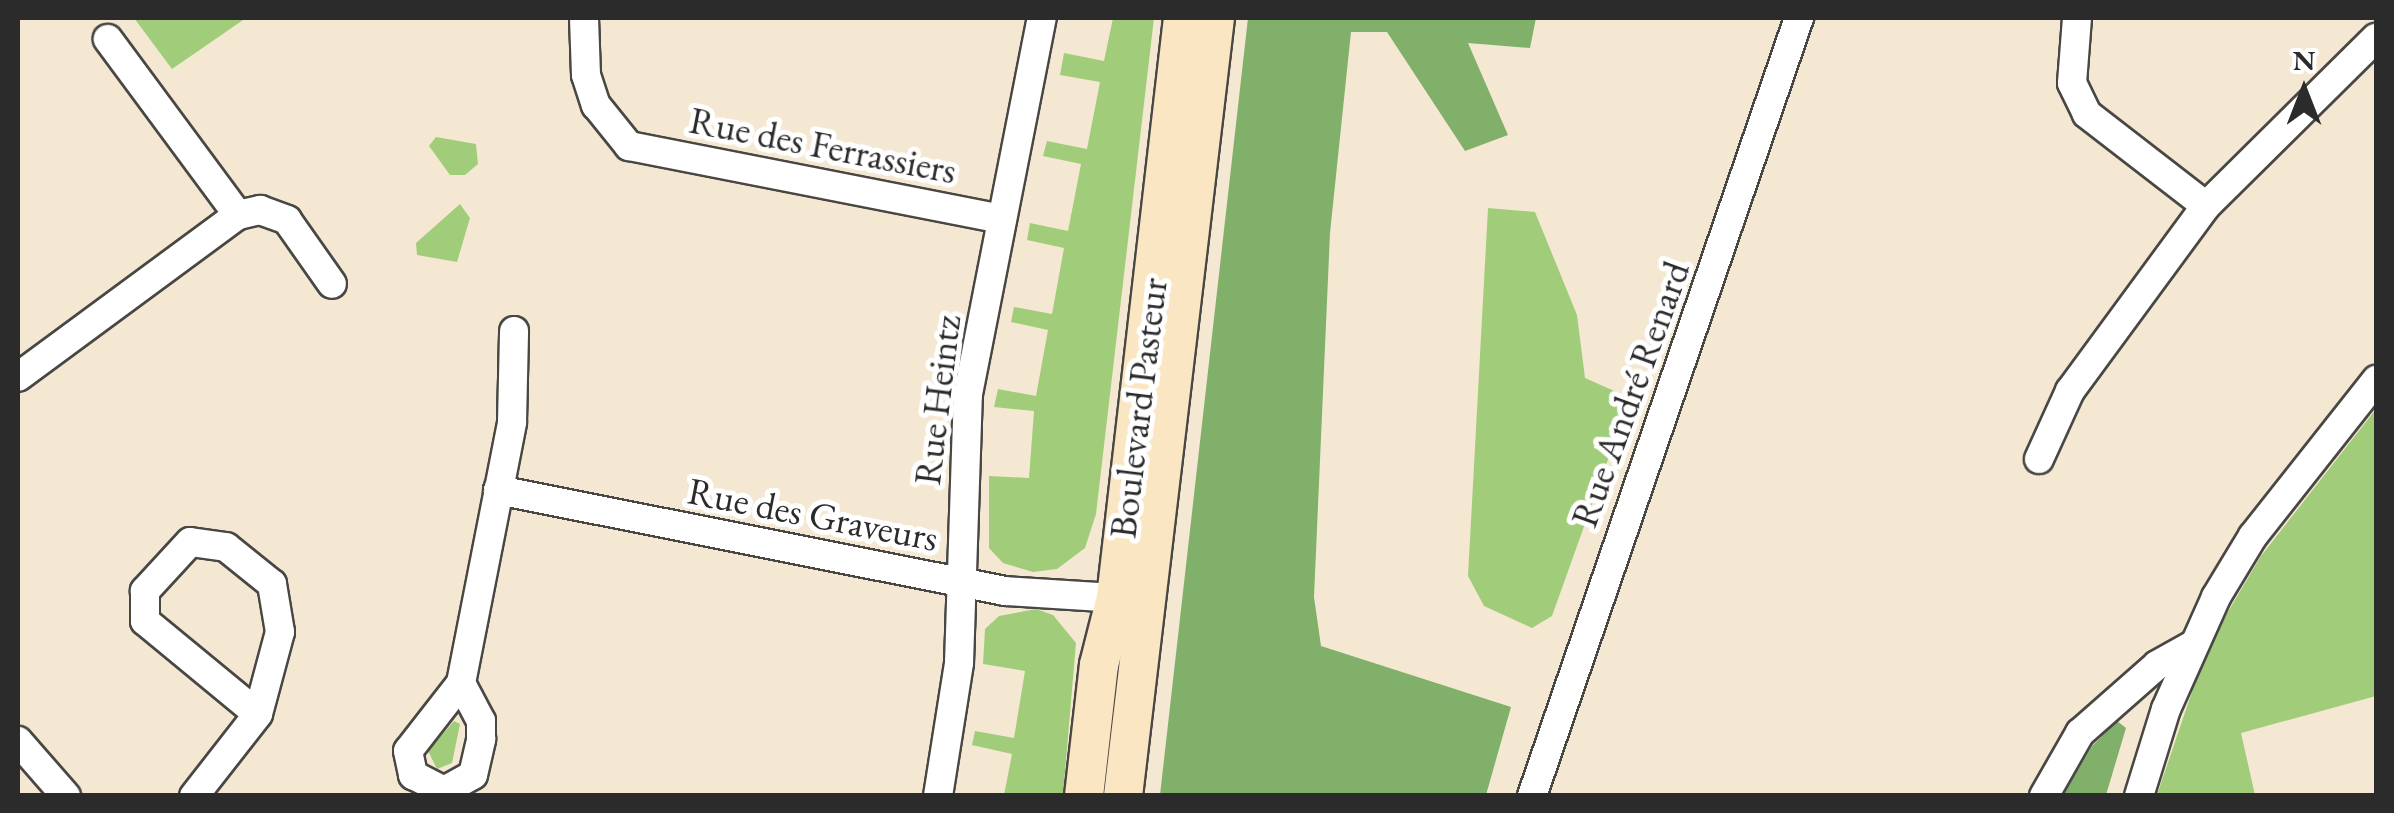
<!DOCTYPE html>
<meta charset="utf-8">
<style>
body{margin:0}
#map{position:relative;width:2394px;height:813px;overflow:hidden;background:#f4e8d2;font-family:"EB Garamond",serif}
div>[style]{position:absolute}
.green>*{inset:0;background:#a1cd7a}
.forest>*{inset:0;background:#80b06a}
.roads{filter:drop-shadow(2px 0 #494744) drop-shadow(-2px 0 #494744) drop-shadow(0 2px #494744) drop-shadow(0 -2px #494744)}
.street>*{height:28px;margin:-14px;padding:0 14px;transform-origin:14px;border-radius:14px;background:#fff}
.secondary>*{height:38px;margin:-19px;padding:0 19px;transform-origin:19px;border-radius:19px;background:#fbe6c4}
span{translate:-50% -50%;white-space:nowrap;text-align:center;line-height:1.15;-webkit-text-stroke:10px #fff;paint-order:stroke}
.street-label{font-size:38px;color:#2b2b2b}
.frame{position:absolute;inset:0;border:20px solid #2b2b2b;pointer-events:none}
.north{position:absolute;left:2254px;top:40px;width:100px;height:100px;-webkit-text-stroke:8px #fff;paint-order:stroke;rotate:0deg;font-size:28px;font-weight:700;line-height:40px;text-align:center;color:#2b2b2b}
.north::after{content:'';display:block;margin:auto;width:35px;height:45px;background:#2b2b2b;clip-path:polygon(50% 0,100% 100%,50% 72%,0 100%)}
</style>
<div id="map">
<div class="green">
<div style="clip-path:polygon(134px 18px,246px 18px,172px 69px)"></div>
<div style="clip-path:polygon(1113px 18px,1154px 18px,1096px 514px,1085px 548px,1057px 569px,1033px 572px,1003px 563px,989px 548px,989px 476px,1029px 478px,1034px 411px,994px 407px,998px 389px,1036px 396px,1048px 330px,1011px 322px,1014px 307px,1052px 314px,1064px 248px,1027px 240px,1030px 223px,1068px 231px,1081px 164px,1043px 156px,1047px 141px,1087px 149px,1100px 82px,1060px 75px,1064px 53px,1104px 61px)"></div>
<div style="clip-path:polygon(436px 137px,476px 144px,478px 164px,465px 175px,450px 175px,429px 146px)"></div>
<div style="clip-path:polygon(460px 204px,470px 218px,457px 262px,417px 255px,416px 243px)"></div>
<div style="clip-path:polygon(1488px 208px,1535px 212px,1577px 315px,1585px 378px,1630px 398px,1552px 616px,1532px 628px,1484px 606px,1468px 576px)"></div>
<div style="clip-path:polygon(2376px 409px,2376px 696px,2241px 733px,2255px 795px,2157px 795px,2199px 671px,2226px 615px,2261px 556px)"></div>
<div style="clip-path:polygon(1036px 609px,1053px 615px,1076px 643px,1063px 795px,1004px 795px,1012px 754px,972px 745px,975px 731px,1014px 738px,1025px 671px,983px 664px,985px 629px,999px 616px)"></div>
<div style="clip-path:polygon(454px 721px,460px 724px,452px 763px,437px 769px,428px 751px)"></div>
</div>
<div class="forest">
<div style="clip-path:polygon(1248px 18px,1536px 18px,1530px 48px,1468px 43px,1508px 135px,1465px 151px,1387px 32px,1351px 32px,1330px 233px,1314px 597px,1321px 646px,1511px 707px,1486px 795px,1160px 795px)"></div>
<div style="clip-path:polygon(2117px 721px,2126px 728px,2106px 795px,2063px 795px,2092px 746px)"></div>
</div>
<div class="roads">
<div class="street">
<div style="left:584px;top:18px;width:57px;rotate:88deg"></div>
<div style="left:586px;top:75px;width:32px;rotate:72deg"></div>
<div style="left:596px;top:105px;width:53px;rotate:51.2deg"></div>
<div style="left:629px;top:146px;width:380px;rotate:11.1deg"></div>
<div style="left:2077px;top:18px;width:65px;rotate:94.4deg"></div>
<div style="left:2072px;top:83px;width:34px;rotate:64deg"></div>
<div style="left:2087px;top:114px;width:150px;rotate:37.7deg"></div>
<div style="left:238px;top:215px;width:23px;rotate:-13deg"></div>
<div style="left:260px;top:210px;width:29px;rotate:20deg"></div>
<div style="left:287px;top:220px;width:78px;rotate:54.9deg"></div>
<div style="left:18px;top:377px;width:273px;rotate:-36.4deg"></div>
<div style="left:238px;top:215px;width:219px;rotate:-126.5deg"></div>
<div style="left:2039px;top:459px;width:75px;rotate:-65.5deg"></div>
<div style="left:2070px;top:391px;width:230px;rotate:-53.7deg"></div>
<div style="left:2206px;top:206px;width:239px;rotate:-44.7deg"></div>
<div style="left:498px;top:490px;width:517px;rotate:11.27deg"></div>
<div style="left:1005px;top:591px;width:111px;rotate:3.6deg"></div>
<div style="left:461px;top:683px;width:86px;rotate:127.9deg"></div>
<div style="left:408px;top:751px;width:25px;rotate:78deg"></div>
<div style="left:413px;top:775px;width:35px;rotate:27deg"></div>
<div style="left:444px;top:791px;width:33px;rotate:-29deg"></div>
<div style="left:473px;top:775px;width:37px;rotate:-77deg"></div>
<div style="left:481px;top:739px;width:18px;rotate:-90deg"></div>
<div style="left:481px;top:721px;width:43px;rotate:-117.8deg"></div>
<div style="left:461px;top:683px;width:266px;rotate:-78.9deg"></div>
<div style="left:512px;top:422px;width:91px;rotate:-88.7deg"></div>
<div style="left:18px;top:741px;width:73px;rotate:48.9deg"></div>
<div style="left:194px;top:796px;width:104px;rotate:-52deg"></div>
<div style="left:258px;top:714px;width:85px;rotate:-75deg"></div>
<div style="left:280px;top:632px;width:49px;rotate:-99.5deg"></div>
<div style="left:272px;top:584px;width:59px;rotate:-141.2deg"></div>
<div style="left:226px;top:547px;width:36px;rotate:-172deg"></div>
<div style="left:190px;top:542px;width:67px;rotate:132.6deg"></div>
<div style="left:145px;top:591px;width:30px;rotate:90deg"></div>
<div style="left:145px;top:621px;width:146px;rotate:39.5deg"></div>
<div style="left:938px;top:796px;width:135px;rotate:-81deg"></div>
<div style="left:959px;top:663px;width:269px;rotate:-88.1deg"></div>
<div style="left:968px;top:394px;width:383px;rotate:-78.9deg"></div>
<div style="left:1532px;top:796px;width:823px;rotate:-71.06deg"></div>
<div style="left:2044px;top:796px;width:73px;rotate:-60.3deg"></div>
<div style="left:2080px;top:733px;width:103px;rotate:-41.4deg"></div>
<div style="left:2157px;top:665px;width:41px;rotate:-29.1deg"></div>
<div style="left:2139px;top:796px;width:91px;rotate:-72.8deg"></div>
<div style="left:2166px;top:709px;width:123px;rotate:-65.9deg"></div>
<div style="left:2216px;top:597px;width:71px;rotate:-58.8deg"></div>
<div style="left:2253px;top:536px;width:199px;rotate:-51.7deg"></div>
</div>
<div class="secondary">
<div style="left:1084px;top:796px;width:132px;rotate:-83.5deg"></div>
<div style="left:1099px;top:665px;width:69px;rotate:-75.8deg"></div>
<div style="left:1116px;top:598px;width:584px;rotate:-83.41deg"></div>
<div style="left:1123px;top:796px;width:783px;rotate:-83.26deg"></div>
</div>
</div>
<div class="street-label">
<span style="left:823px;top:145px;rotate:11deg">Rue des Ferrassiers</span>
<span style="left:1630px;top:394px;rotate:-70deg">Rue André Renard</span>
<span style="left:937px;top:400px;rotate:-83deg">Rue Heintz</span>
<span style="left:1138px;top:408px;rotate:-83deg">Boulevard Pasteur</span>
<span style="left:813px;top:514px;rotate:11deg">Rue des Graveurs</span>
</div>
<div class="frame"></div>
<div class="north">N</div>
</div>
